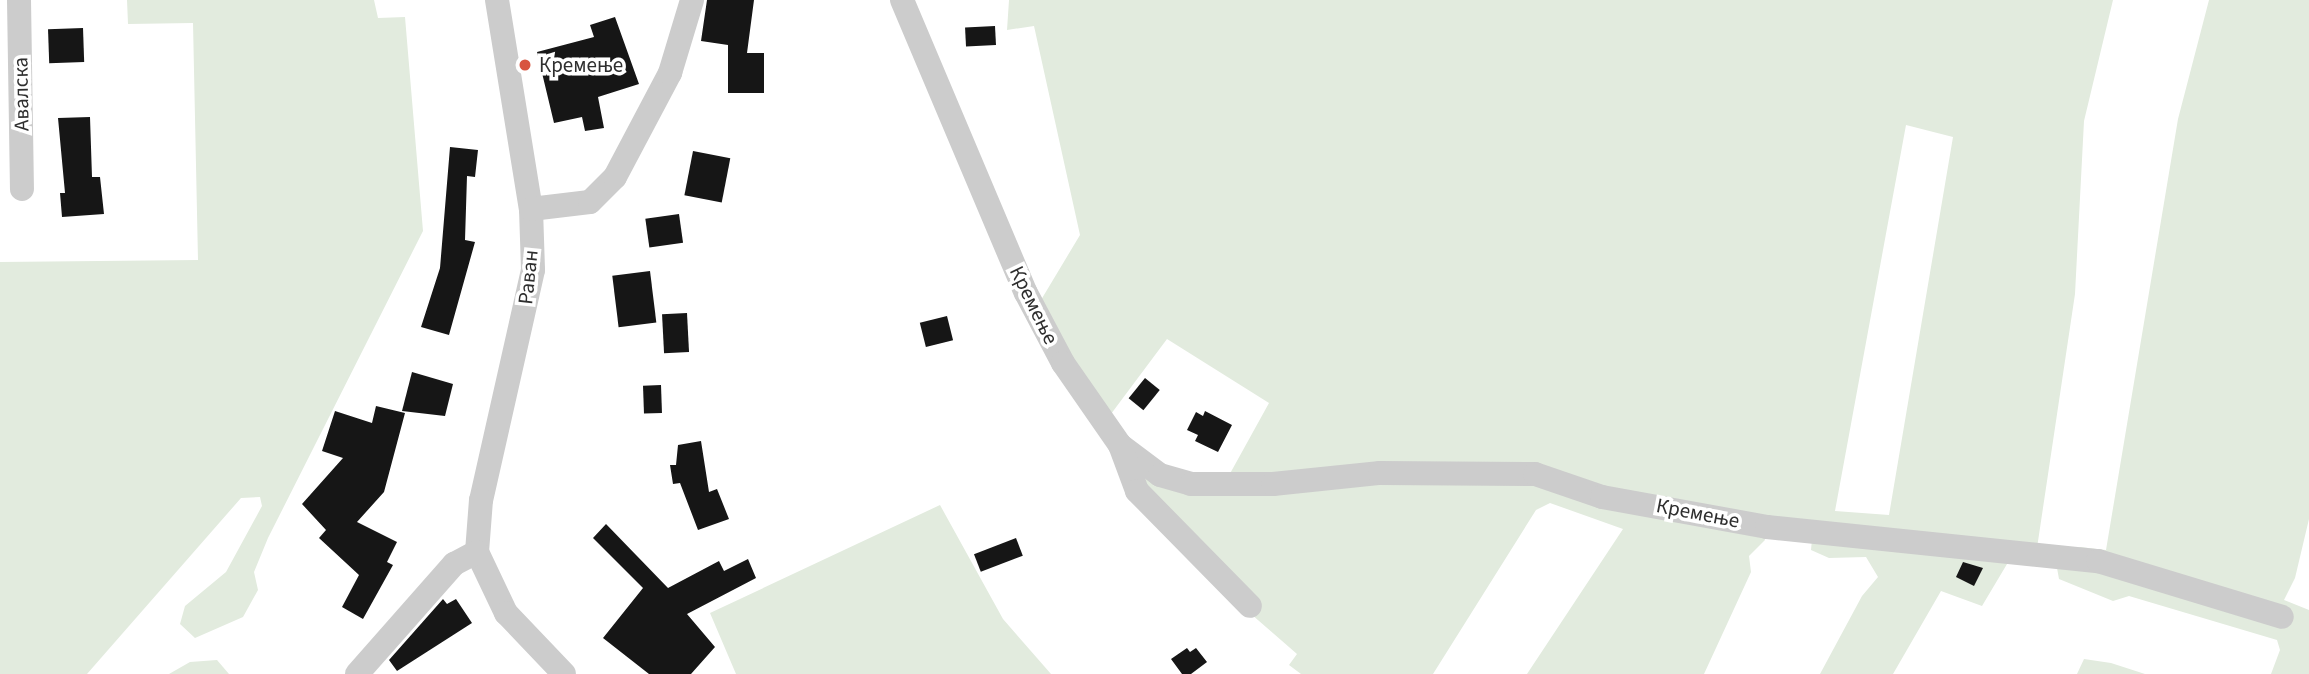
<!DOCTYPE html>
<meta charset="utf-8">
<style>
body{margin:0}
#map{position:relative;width:2309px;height:674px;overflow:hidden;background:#fff;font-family:"Source Sans 3",sans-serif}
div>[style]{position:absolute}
.green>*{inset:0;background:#e2ebde}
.building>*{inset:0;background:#161616;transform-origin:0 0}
.minor>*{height:24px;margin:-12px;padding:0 12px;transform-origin:12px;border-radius:12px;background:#ccc}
.dots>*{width:19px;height:19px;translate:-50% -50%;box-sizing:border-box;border:4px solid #fff;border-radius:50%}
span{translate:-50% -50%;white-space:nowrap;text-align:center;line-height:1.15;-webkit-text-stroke:7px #fff;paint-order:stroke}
.poi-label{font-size:21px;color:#2f2f2f}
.left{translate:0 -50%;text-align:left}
.street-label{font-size:21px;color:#2f2f2f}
</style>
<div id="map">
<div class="green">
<div style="clip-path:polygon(127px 0,374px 0,378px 18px,405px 17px,423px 231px,268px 538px,254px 572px,258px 590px,243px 617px,195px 638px,180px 624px,185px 606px,226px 572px,262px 506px,260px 497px,241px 498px,87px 674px,0 674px,0 262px,198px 260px,193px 23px,128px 24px)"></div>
<div style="clip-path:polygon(evenodd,1009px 0,2113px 0,2084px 121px,2075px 294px,2037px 548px,1838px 529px,1675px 502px,1535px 470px,1227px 479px,1269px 403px,1167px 339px,1108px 418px,1038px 305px,1080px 235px,1034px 26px,1007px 30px,1009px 0,1906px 125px,1953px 137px,1889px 515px,1835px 511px,1906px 125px)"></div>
<div style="clip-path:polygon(2209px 0,2309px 0,2309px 519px,2295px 578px,2284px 600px,2309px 610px,2309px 674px,2271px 674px,2280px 650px,2277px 640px,2129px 596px,2113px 601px,2059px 579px,2057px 568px,2080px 547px,2106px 550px,2178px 119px)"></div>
<div style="clip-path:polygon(1150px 473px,1533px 479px,1763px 531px,1765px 540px,1749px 556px,1751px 572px,1704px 674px,1527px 674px,1623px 529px,1550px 503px,1536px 510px,1433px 674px,1301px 674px,1289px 665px,1297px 654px,1251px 614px,1139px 487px)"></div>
<div style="clip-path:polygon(940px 505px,1003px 619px,1051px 674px,736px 674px,710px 613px)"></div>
<div style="clip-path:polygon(1812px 539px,2010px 559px,1982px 606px,1941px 591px,1893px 674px,1820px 674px,1862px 596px,1878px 577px,1866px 557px,1829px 558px,1811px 550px)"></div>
<div style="clip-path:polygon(2084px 659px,2111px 663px,2145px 674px,2077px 674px)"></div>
<div style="clip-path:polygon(217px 660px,229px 674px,169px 674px,190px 662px)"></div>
</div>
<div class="building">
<div style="clip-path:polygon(707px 0,754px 0,747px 53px,764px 53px,764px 93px,728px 93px,728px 45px,701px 41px)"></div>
<div style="clip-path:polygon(615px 17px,639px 84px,598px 97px,604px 128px,585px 131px,582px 117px,554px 123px,537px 52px,594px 37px,590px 25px)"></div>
<div style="left:995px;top:26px;width:19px;height:30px;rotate:87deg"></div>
<div style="left:83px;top:28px;width:34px;height:35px;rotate:88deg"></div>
<div style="clip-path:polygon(90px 117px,92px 177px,100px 177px,104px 214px,62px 217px,60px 193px,65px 193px,58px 118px)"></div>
<div style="clip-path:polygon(450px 147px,478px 150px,475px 177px,467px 176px,465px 240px,475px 242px,449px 335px,421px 327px,440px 268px)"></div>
<div style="left:693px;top:151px;width:38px;height:45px;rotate:11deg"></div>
<div style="left:679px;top:214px;width:29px;height:34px;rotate:82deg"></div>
<div style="left:650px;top:271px;width:52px;height:38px;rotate:83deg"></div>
<div style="left:687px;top:313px;width:39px;height:25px;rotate:87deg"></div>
<div style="left:947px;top:316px;width:25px;height:28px;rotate:76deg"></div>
<div style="clip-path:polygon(412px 372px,453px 384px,445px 416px,402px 411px)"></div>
<div style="left:1145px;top:378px;width:19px;height:26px;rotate:39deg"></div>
<div style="left:661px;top:385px;width:28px;height:18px;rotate:88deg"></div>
<div style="clip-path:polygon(376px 406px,405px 413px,384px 492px,357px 522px,397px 542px,387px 562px,393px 565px,363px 619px,342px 607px,359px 575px,319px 538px,326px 530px,302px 504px,343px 458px,322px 451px,335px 411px,372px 423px)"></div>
<div style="clip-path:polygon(1205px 411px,1232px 425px,1218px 452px,1195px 441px,1198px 435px,1187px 430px,1196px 412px,1203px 416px)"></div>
<div style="clip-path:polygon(701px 441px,709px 492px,717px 489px,729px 519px,698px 530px,680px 483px,673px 484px,670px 465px,676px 465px,678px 445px)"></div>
<div style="clip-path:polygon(606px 524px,668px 588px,719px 561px,724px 571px,748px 559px,756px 578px,687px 614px,715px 647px,691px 674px,649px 674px,603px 638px,643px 588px,593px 538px)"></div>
<div style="left:1016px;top:538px;width:19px;height:45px;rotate:69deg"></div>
<div style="clip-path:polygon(1963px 562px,1983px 568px,1974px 586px,1956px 577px)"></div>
<div style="clip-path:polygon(443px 599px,447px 604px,456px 599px,472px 623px,397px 671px,389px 660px)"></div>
<div style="clip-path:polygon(1187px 648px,1190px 652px,1196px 648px,1207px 662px,1191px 674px,1182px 674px,1171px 659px)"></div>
</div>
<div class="minor">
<div style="left:19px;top:0;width:189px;rotate:89.1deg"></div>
<div style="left:497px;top:0;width:212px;rotate:80.8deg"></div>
<div style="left:531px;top:209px;width:61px;rotate:88.1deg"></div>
<div style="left:533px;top:270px;width:236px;rotate:102.7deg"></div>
<div style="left:481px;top:500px;width:52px;rotate:94.4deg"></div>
<div style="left:477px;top:552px;width:68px;rotate:64.6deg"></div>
<div style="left:506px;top:613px;width:84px;rotate:46.4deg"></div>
<div style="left:902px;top:0;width:318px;rotate:67.1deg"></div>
<div style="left:1026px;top:293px;width:79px;rotate:62.1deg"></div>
<div style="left:1063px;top:363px;width:100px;rotate:55.2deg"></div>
<div style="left:1120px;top:445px;width:50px;rotate:36.9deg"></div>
<div style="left:1160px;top:475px;width:32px;rotate:16deg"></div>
<div style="left:1191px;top:484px;width:82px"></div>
<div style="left:1273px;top:484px;width:108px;rotate:-5.9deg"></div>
<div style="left:1380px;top:473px;width:155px;rotate:0.4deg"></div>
<div style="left:1535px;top:474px;width:71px;rotate:18.9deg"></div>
<div style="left:1602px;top:497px;width:168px;rotate:10.3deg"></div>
<div style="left:1767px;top:527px;width:333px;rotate:5.9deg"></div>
<div style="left:2098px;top:561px;width:192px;rotate:16.9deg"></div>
<div style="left:531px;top:209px;width:59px;rotate:-6.8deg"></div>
<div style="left:590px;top:202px;width:35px;rotate:-45deg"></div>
<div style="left:615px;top:177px;width:118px;rotate:-62.1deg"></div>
<div style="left:670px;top:73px;width:76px;rotate:-73.2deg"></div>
<div style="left:1120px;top:445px;width:49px;rotate:69.7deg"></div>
<div style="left:1137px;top:491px;width:161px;rotate:45.5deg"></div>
<div style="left:357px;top:674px;width:147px;rotate:-48.6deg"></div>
<div style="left:454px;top:564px;width:26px;rotate:-28deg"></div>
</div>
<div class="dots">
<div style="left:525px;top:65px;background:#d8543f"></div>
</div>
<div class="poi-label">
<span class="left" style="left:539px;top:65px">Кремење</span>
</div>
<div class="street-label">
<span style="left:21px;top:94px;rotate:-91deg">Авалска</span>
<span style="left:528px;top:277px;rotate:-84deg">Раван</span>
<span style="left:1034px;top:305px;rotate:64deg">Кремење</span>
<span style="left:1698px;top:513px;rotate:11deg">Кремење</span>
</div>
</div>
